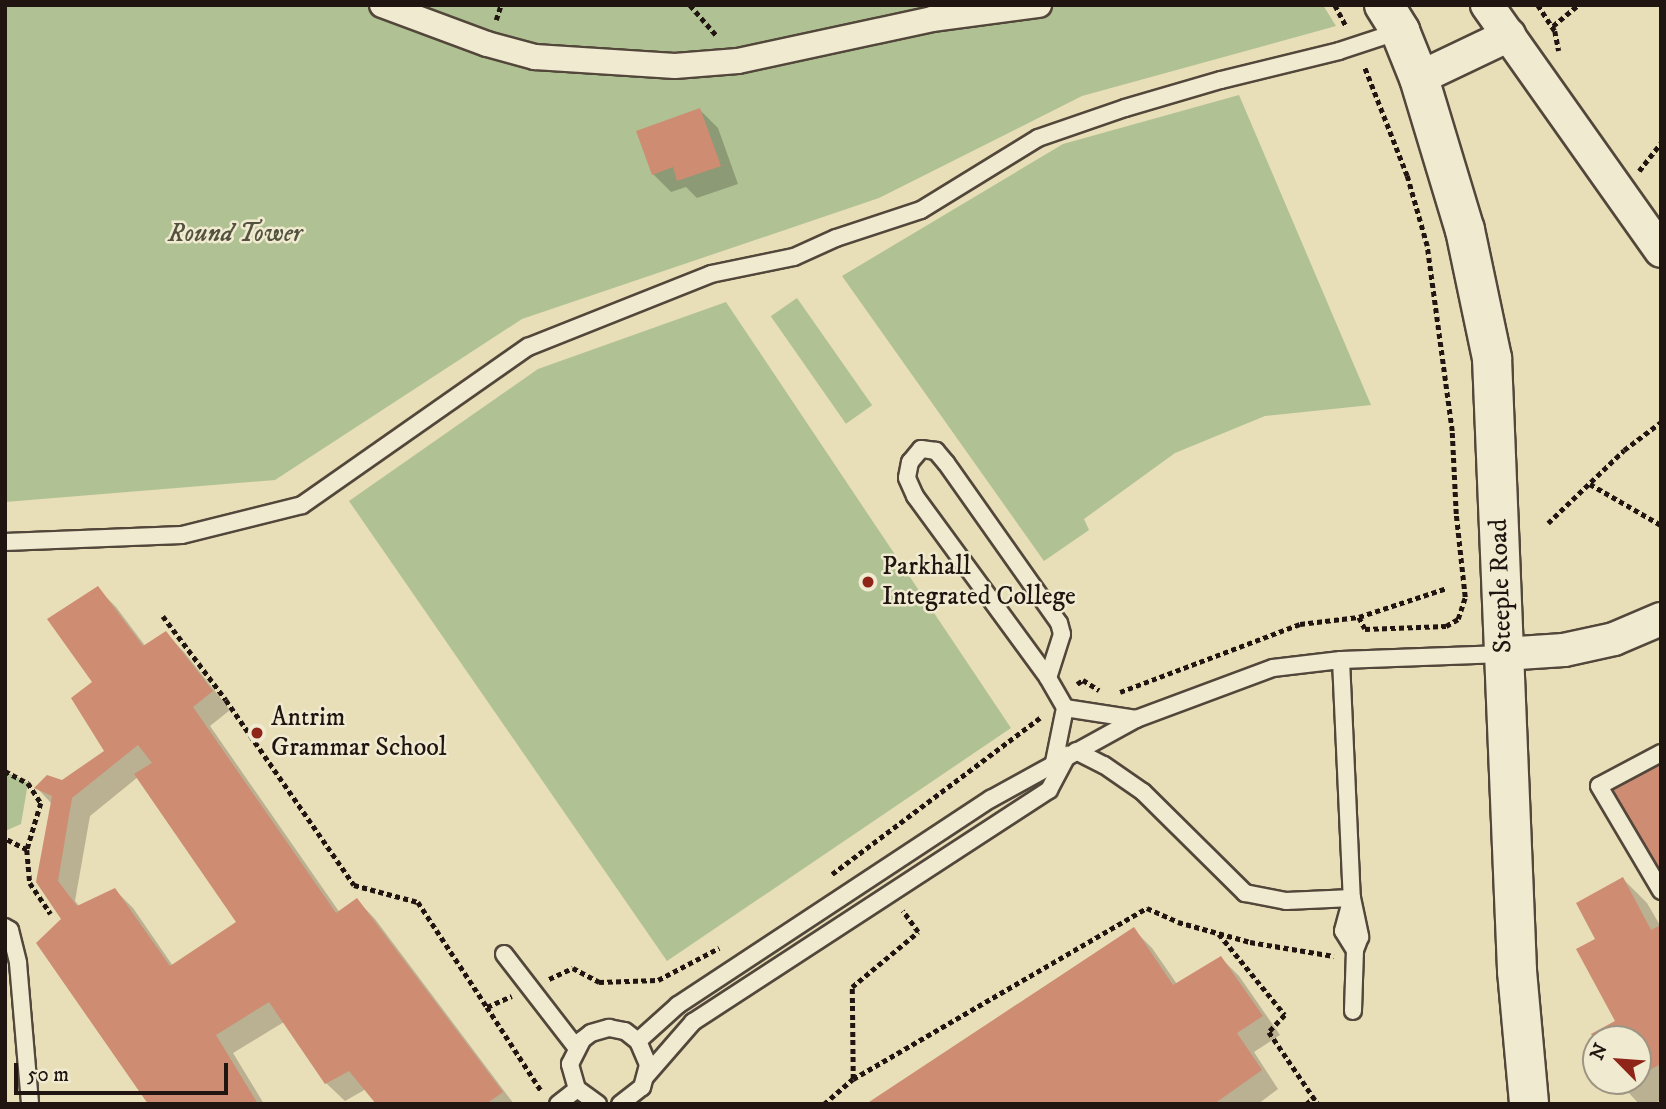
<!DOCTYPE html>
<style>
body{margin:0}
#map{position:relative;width:1666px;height:1109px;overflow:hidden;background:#e8deb7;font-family:"IM FELL DW Pica",serif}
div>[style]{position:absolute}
.green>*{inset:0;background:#b0c293;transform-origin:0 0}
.shadow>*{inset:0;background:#0003}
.building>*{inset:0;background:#ce8c73}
.path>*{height:4.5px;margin-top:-2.25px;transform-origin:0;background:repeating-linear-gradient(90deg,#201510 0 5px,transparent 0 8.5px)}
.roads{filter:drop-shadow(2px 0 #52473a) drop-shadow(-2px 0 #52473a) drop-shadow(0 2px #52473a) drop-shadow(0 -2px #52473a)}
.service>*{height:16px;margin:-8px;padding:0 8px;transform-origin:8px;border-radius:8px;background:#f0ead0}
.pedestrian>*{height:24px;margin:-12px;padding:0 12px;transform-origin:12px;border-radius:12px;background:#f0ead0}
.minor>*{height:32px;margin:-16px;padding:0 16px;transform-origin:16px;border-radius:16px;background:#f0ead0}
.tertiary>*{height:38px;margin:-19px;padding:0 19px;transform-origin:19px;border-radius:19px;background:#f0ead0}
.dots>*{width:19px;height:19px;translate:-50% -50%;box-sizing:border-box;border:4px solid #f0ead0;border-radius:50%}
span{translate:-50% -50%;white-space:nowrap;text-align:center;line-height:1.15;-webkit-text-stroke:5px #f0ead0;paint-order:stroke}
.park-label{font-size:26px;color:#52523e;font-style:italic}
.poi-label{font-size:26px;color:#201510}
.left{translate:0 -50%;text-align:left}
.street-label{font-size:26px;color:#201510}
.frame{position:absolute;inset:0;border:7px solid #201510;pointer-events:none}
.north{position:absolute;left:1582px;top:1025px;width:70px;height:70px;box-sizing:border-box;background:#f0ead0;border:2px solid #9d9583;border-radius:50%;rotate:295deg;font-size:19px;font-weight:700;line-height:28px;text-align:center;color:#201510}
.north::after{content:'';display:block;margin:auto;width:24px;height:32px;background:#8f2418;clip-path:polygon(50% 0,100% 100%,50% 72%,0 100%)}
.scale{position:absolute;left:14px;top:1063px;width:214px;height:32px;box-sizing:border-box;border:4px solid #201510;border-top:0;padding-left:9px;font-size:21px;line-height:24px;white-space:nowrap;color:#201510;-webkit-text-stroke:5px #f0ead0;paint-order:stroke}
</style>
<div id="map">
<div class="green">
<div style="clip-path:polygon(5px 5px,1323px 5px,1336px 26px,1082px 96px,879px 198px,522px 319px,275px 480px,5px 502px)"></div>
<div style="clip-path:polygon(1239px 95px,1371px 405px,1265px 416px,1175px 453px,1084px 519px,1089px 530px,1044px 561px,842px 276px,1063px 144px)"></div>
<div style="left:797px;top:298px;width:131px;height:32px;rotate:55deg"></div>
<div style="clip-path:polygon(726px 302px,1011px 728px,667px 961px,349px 501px,538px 369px)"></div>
<div style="clip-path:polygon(5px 771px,28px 783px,21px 824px,5px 831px)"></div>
</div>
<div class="shadow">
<div style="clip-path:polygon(700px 110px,718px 128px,738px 184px,697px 198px,686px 187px,671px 192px,653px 174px)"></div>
<div style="clip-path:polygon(evenodd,98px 589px,116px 607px,146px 647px,166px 634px,184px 652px,230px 710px,210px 726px,340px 913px,357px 900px,375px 919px,514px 1104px,378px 1104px,366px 1089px,345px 1101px,326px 1083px,284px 1022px,233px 1053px,264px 1104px,151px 1104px,64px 919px,38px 882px,52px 804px,37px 788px,63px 782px,106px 751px,95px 682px,98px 589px,138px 777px,239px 922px,173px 966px,133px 908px,115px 890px,80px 907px,75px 901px,90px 816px,138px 777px)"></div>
<div style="clip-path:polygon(1623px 879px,1647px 903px,1661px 927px,1661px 1100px,1653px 1104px,1639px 1104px,1618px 1081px,1638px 1081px,1638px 1039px,1596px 1039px,1594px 1035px,1617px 1022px,1597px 940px)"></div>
<div style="clip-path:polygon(1134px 930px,1152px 948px,1177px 984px,1221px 958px,1239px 976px,1280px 1035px,1254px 1052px,1278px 1089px,1258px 1104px,869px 1104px)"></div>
</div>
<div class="building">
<div style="clip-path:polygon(700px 108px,721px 166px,677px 181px,673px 167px,652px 175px,636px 131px)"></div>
<div style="clip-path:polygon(evenodd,98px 586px,143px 646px,166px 631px,213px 691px,193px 707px,336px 913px,357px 898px,503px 1092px,486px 1104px,376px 1104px,349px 1071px,325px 1084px,269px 1002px,216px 1035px,258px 1104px,148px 1104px,36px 943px,61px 919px,36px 882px,52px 796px,34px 788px,47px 775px,62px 780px,104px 751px,71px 698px,92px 682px,47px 619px,98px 586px,138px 745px,152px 763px,134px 774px,236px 922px,170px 966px,115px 888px,77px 906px,58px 881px,72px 798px,138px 745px)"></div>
<div style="clip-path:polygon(1661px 759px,1661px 875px,1611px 788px)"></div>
<div style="clip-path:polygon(1623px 877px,1651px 930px,1661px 925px,1661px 1064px,1638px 1076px,1638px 1039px,1596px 1039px,1596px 1043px,1591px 1034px,1615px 1021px,1576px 949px,1595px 939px,1576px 903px)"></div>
<div style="clip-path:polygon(1134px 927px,1173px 985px,1221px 956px,1263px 1016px,1237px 1033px,1262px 1070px,1214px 1104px,866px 1104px)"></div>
</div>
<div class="path">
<div style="left:690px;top:5px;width:41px;rotate:48.9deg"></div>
<div style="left:1335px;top:5px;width:24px;rotate:62deg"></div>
<div style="left:1538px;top:5px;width:31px;rotate:57deg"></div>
<div style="left:1555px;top:31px;width:20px;rotate:79deg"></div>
<div style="left:496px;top:20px;width:16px;rotate:-72deg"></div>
<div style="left:1553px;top:26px;width:33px;rotate:-40deg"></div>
<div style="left:1639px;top:171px;width:36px;rotate:-52deg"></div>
<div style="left:1590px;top:484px;width:82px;rotate:30deg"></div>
<div style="left:1548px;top:523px;width:105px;rotate:-43.8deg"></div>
<div style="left:1624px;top:450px;width:46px;rotate:-37.1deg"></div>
<div style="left:163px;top:616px;width:105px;rotate:53.1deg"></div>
<div style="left:226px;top:700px;width:225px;rotate:55.3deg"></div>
<div style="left:354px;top:885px;width:66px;rotate:14.9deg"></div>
<div style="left:418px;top:902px;width:126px;rotate:56.7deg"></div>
<div style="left:487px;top:1007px;width:27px;rotate:-24deg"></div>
<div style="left:1359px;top:617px;width:13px;rotate:63deg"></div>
<div style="left:1365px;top:629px;width:81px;rotate:-2.1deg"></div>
<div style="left:1446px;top:626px;width:14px;rotate:-30deg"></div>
<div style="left:1458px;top:619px;width:23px;rotate:-72deg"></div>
<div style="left:1465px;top:597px;width:83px;rotate:-96.2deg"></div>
<div style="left:1456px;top:514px;width:83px;rotate:-92.8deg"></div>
<div style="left:1452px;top:431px;width:187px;rotate:-97.7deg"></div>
<div style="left:1427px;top:246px;width:73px;rotate:-105.9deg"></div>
<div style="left:1407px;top:176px;width:118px;rotate:-111.4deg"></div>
<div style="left:1077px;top:684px;width:7px;rotate:-34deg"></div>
<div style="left:1083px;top:680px;width:19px;rotate:32deg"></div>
<div style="left:1120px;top:692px;width:192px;rotate:-20.7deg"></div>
<div style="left:1300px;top:624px;width:59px;rotate:-6.8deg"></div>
<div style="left:1359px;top:617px;width:93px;rotate:-18.2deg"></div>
<div style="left:5px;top:771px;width:26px;rotate:28deg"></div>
<div style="left:28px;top:783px;width:24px;rotate:57deg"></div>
<div style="left:41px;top:803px;width:49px;rotate:106.6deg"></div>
<div style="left:27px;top:850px;width:25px;rotate:-153deg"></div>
<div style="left:27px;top:850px;width:33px;rotate:85deg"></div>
<div style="left:30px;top:883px;width:37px;rotate:56deg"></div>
<div style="left:832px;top:874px;width:260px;rotate:-36.9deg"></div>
<div style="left:1219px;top:934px;width:104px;rotate:50.8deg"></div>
<div style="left:1285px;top:1015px;width:23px;rotate:133deg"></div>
<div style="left:1269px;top:1032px;width:87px;rotate:55.8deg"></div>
<div style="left:549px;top:979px;width:26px;rotate:-25deg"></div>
<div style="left:573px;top:968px;width:30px;rotate:28deg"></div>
<div style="left:599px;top:982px;width:59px;rotate:-1.9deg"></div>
<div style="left:658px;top:980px;width:69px;rotate:-27.7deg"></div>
<div style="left:487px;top:1007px;width:101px;rotate:57.1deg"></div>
<div style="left:853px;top:1079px;width:340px;rotate:-30.2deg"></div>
<div style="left:1147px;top:908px;width:34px;rotate:24deg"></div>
<div style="left:1178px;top:922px;width:75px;rotate:15.5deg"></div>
<div style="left:1250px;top:942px;width:85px;rotate:9.5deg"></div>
<div style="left:824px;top:1104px;width:38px;rotate:-41deg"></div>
<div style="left:853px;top:1079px;width:92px;rotate:-90.6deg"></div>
<div style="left:852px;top:987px;width:86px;rotate:-39.8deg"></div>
<div style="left:918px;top:932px;width:26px;rotate:-126deg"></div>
<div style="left:1306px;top:1104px;width:11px;rotate:-38deg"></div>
</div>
<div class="roads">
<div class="service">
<div style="left:5px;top:542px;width:177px;rotate:-2.3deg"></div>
<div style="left:182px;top:535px;width:124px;rotate:-14deg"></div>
<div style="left:302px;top:505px;width:276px;rotate:-35deg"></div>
<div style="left:528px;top:347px;width:197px;rotate:-21.7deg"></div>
<div style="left:711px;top:274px;width:85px;rotate:-11.6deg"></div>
<div style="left:794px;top:257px;width:46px;rotate:-24.3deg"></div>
<div style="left:836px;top:238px;width:89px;rotate:-18.2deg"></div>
<div style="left:921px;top:210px;width:137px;rotate:-31.6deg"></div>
<div style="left:1038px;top:138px;width:92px;rotate:-19deg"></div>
<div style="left:1125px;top:108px;width:100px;rotate:-16.3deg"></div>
<div style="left:1221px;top:80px;width:122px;rotate:-13.8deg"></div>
<div style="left:1339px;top:51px;width:64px;rotate:-18.2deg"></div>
<div style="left:1341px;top:660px;width:238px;rotate:87.4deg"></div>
<div style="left:1352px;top:898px;width:40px;rotate:78deg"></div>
<div style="left:1360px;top:937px;width:14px;rotate:111deg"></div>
<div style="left:1355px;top:950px;width:61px;rotate:91.9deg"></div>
<div style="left:1048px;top:678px;width:46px;rotate:-72.3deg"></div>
<div style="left:1062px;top:634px;width:11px;rotate:-105deg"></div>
<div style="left:1059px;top:623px;width:196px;rotate:-125.2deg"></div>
<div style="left:946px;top:463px;width:16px;rotate:-130deg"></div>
<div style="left:936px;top:451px;width:15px;rotate:-172deg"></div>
<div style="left:921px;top:449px;width:17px;rotate:130deg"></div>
<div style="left:910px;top:462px;width:16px;rotate:101deg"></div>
<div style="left:907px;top:478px;width:20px;rotate:66deg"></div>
<div style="left:915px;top:496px;width:225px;rotate:53.8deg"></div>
<div style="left:1048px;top:678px;width:34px;rotate:60deg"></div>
<div style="left:1065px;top:708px;width:55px;rotate:101.5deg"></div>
<div style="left:1065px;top:708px;width:72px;rotate:8.8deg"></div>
<div style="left:1076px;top:751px;width:31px;rotate:27deg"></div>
<div style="left:1104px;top:765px;width:47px;rotate:34.7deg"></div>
<div style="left:1143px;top:792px;width:144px;rotate:44.7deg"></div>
<div style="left:1245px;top:893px;width:42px;rotate:11deg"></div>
<div style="left:1286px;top:901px;width:66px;rotate:-2.6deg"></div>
<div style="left:1661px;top:753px;width:70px;rotate:152deg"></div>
<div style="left:1599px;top:786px;width:122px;rotate:59.4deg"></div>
<div style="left:1351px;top:901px;width:31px;rotate:105deg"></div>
<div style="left:1343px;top:931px;width:22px;rotate:58deg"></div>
<div style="left:5px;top:927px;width:6px;rotate:31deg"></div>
<div style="left:10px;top:930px;width:34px;rotate:76deg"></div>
<div style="left:18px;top:963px;width:142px;rotate:85.1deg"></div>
<div style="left:504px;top:954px;width:118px;rotate:52.3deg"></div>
<div style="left:638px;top:1041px;width:54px;rotate:-42deg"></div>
<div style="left:678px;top:1005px;width:375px;rotate:-33.4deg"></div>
<div style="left:991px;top:799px;width:166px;rotate:-28.9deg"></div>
<div style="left:1136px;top:719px;width:146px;rotate:-20.4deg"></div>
<div style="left:1273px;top:668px;width:68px;rotate:-6.7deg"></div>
<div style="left:1341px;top:660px;width:162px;rotate:-2.1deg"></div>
<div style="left:646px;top:1076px;width:72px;rotate:-49deg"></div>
<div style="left:693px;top:1022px;width:425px;rotate:-33.1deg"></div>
<div style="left:1049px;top:790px;width:40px;rotate:-62deg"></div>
<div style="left:558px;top:1104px;width:24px;rotate:-38deg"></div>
<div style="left:598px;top:1104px;width:26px;rotate:-144deg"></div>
<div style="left:577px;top:1089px;width:26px;rotate:-106deg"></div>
<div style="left:570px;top:1064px;width:27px;rotate:-63deg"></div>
<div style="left:582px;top:1040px;width:11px;rotate:-38deg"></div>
<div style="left:591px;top:1033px;width:19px;rotate:-16deg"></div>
<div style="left:609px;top:1028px;width:16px;rotate:11deg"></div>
<div style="left:625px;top:1031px;width:16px;rotate:38deg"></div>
<div style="left:638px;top:1041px;width:26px;rotate:67deg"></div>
<div style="left:648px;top:1065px;width:23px;rotate:105deg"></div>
<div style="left:642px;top:1087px;width:28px;rotate:142deg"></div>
</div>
<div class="pedestrian">
<div style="left:382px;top:5px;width:112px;rotate:20.4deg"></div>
<div style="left:487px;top:44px;width:50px;rotate:15.2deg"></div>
<div style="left:535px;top:57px;width:140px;rotate:3.7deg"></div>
<div style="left:675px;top:66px;width:63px;rotate:-4.5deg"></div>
<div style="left:738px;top:61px;width:198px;rotate:-12.2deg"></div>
<div style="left:932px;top:19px;width:108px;rotate:-7.5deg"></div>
</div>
<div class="minor">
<div style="left:1487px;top:5px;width:301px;rotate:54.7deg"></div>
<div style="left:1419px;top:78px;width:100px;rotate:-25.5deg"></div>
<div style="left:1503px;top:654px;width:61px;rotate:-3.8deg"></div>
<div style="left:1564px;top:650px;width:51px;rotate:-12.4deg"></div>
<div style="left:1614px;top:639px;width:51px;rotate:-23.1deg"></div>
</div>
<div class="tertiary">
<div style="left:1384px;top:5px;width:31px;rotate:58deg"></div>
<div style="left:1400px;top:31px;width:51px;rotate:68deg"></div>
<div style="left:1419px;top:78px;width:159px;rotate:73.2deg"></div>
<div style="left:1465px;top:230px;width:131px;rotate:78.1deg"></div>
<div style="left:1492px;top:358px;width:614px;rotate:87.66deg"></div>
<div style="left:1517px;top:971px;width:134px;rotate:84.8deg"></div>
</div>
</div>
<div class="dots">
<div style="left:868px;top:582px;background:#8f2418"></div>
<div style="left:257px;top:733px;background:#8f2418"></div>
</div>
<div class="park-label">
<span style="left:235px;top:234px">Round Tower</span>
</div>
<div class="poi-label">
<span class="left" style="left:882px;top:582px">Parkhall<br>Integrated College</span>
<span class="left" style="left:271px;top:733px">Antrim<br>Grammar School</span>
</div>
<div class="street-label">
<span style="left:1501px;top:586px;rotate:-92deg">Steeple Road</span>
</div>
<div class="frame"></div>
<div class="north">N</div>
<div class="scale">50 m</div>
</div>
